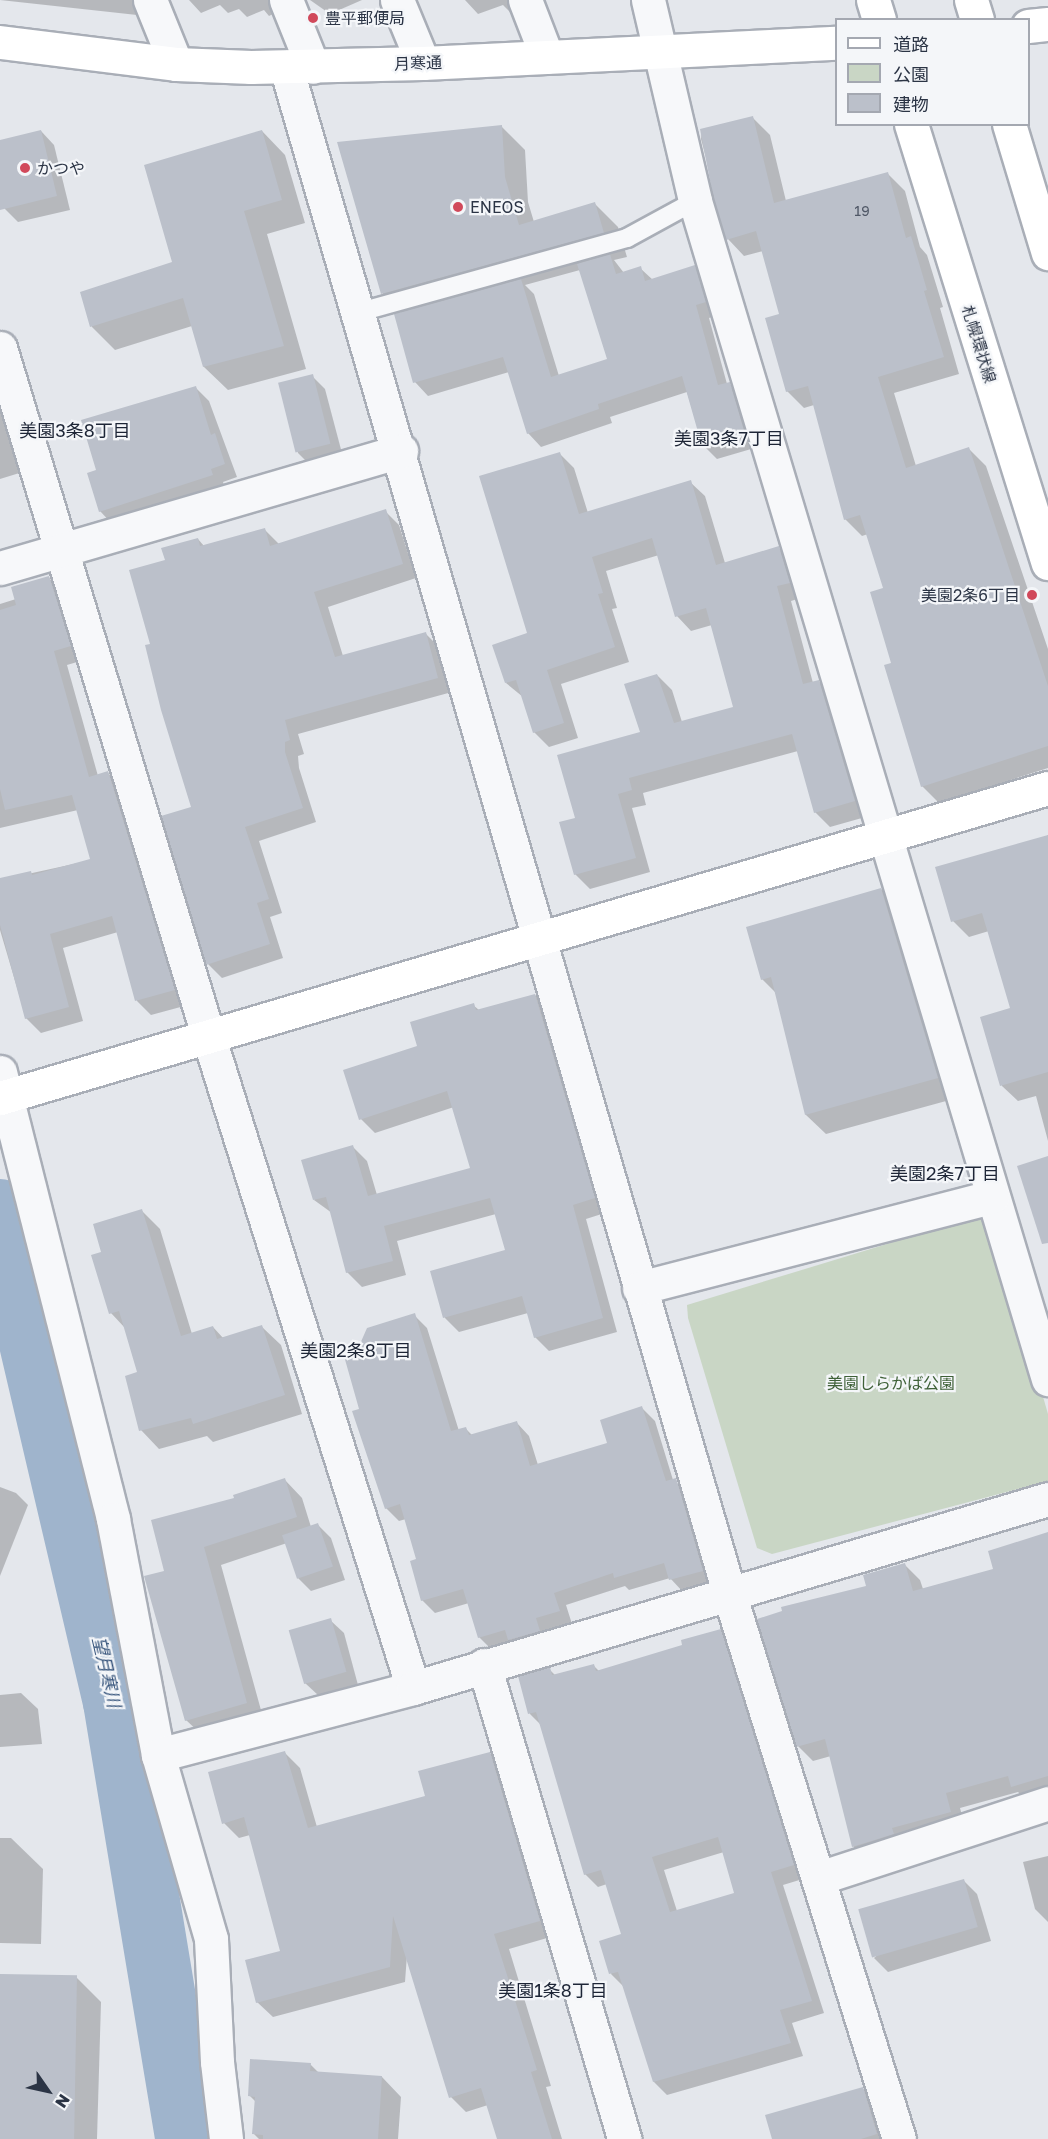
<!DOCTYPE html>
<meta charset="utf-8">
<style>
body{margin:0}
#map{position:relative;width:1048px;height:2139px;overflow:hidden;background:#e4e7ec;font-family:"Golos Text","Noto Sans JP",sans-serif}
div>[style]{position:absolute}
.green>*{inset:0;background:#c9d6c5}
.shadow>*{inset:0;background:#0003}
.river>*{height:64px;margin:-32px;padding:0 32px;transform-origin:32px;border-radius:32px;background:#9fb4cc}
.building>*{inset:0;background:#bbc0ca;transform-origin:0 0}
.roads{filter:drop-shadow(2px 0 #a9aeb7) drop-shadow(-2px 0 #a9aeb7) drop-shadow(0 2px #a9aeb7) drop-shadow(0 -2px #a9aeb7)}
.lane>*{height:18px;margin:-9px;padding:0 9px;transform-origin:9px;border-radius:9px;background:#f7f8fa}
.street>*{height:33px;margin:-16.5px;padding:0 16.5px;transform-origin:16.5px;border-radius:16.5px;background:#f7f8fa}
.secondary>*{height:33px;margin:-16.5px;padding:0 16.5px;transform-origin:16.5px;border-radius:16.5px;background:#fff}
.primary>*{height:33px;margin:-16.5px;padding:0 16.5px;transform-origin:16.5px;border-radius:16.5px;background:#fff}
.highway>*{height:33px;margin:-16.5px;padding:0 16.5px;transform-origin:16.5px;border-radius:16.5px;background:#fff}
.dots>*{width:16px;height:16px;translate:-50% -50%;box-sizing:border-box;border:3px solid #f4f6f9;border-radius:50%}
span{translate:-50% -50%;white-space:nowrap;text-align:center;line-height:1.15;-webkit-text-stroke:4.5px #f4f6f9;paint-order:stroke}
.number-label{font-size:14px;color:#4f5766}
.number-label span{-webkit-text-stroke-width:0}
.poi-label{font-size:16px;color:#2b3445}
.left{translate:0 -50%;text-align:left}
.right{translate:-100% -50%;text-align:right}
.street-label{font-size:16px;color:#2b3445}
.park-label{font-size:16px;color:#3f6138}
.neighbourhood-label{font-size:18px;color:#1d2536}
.water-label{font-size:18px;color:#34527a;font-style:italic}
.legend{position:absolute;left:835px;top:18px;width:195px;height:108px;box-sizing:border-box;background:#f4f6f9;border:2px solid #a4a8b1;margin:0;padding:8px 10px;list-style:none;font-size:18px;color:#2b3445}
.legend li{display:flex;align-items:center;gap:12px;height:30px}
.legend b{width:30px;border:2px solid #a4a8b1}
.north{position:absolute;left:18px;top:2061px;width:60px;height:60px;-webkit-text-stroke:4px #f4f6f9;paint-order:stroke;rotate:124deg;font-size:16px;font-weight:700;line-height:24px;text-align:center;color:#2b3445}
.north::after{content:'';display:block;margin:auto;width:21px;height:27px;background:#2b3445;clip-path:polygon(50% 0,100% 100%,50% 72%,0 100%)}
</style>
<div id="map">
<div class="green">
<div style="clip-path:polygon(982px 1215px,992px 1220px,1048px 1414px,1048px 1481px,772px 1554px,757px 1548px,688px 1318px,687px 1305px)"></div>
</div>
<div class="shadow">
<div style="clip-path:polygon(0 0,145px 0,137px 15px)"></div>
<div style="clip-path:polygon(189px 0,289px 0,281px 10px,269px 16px,264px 10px,247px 17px,239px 9px,228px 13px,220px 5px,201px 13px)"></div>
<div style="clip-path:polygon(310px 0,362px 0,330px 14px)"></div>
<div style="clip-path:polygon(465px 0,527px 0,513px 15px,503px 5px,478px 14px)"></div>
<div style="clip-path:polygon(753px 118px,770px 135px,786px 201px,888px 174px,905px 191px,920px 247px,927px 255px,943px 307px,940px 308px,959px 374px,894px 393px,916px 466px,969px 449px,986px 466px,1048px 649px,1048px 768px,939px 803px,922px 786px,893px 664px,885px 589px,868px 534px,862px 536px,845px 519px,814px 405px,804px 408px,787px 391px,781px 315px,763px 251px,744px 256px,728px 239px,701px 139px,702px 130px)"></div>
<div style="clip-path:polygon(evenodd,501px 126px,525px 150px,528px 202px,534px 222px,594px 203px,618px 227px,627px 257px,614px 260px,624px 273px,640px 268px,653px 280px,694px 267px,708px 281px,718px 315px,709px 318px,727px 384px,743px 397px,758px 447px,717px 459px,703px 445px,687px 392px,610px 417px,612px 423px,541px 447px,528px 433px,509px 372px,428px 396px,415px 382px,402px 313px,383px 294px,339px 143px,501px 126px,580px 270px,608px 360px,559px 376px,534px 294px,525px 285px,580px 270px)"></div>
<div style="clip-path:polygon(41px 131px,54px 145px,70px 210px,18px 222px,5px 209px,0 189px,0 141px)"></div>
<div style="clip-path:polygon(262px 131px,285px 155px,305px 223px,267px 234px,306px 369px,228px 390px,204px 367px,192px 326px,115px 350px,92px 327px,81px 293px,174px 263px)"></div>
<div style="clip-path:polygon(312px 376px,325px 389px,343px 457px,311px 466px,298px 453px,280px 385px)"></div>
<div style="clip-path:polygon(0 385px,26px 471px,0 479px)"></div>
<div style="clip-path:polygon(195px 387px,209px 401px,237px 477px,223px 482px,225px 488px,113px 525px,100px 511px,98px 471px)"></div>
<div style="clip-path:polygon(559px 453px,574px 468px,588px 513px,690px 482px,705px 496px,725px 563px,778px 548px,793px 563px,804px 597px,791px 601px,813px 683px,818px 681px,833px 696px,869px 816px,830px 827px,815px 812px,798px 751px,643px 793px,646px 805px,632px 808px,650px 872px,590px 889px,575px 874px,577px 819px,642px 734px,657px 675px,672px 690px,682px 722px,735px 708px,712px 625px,691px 631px,677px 616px,659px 555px,606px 571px,617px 608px,612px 609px,629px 662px,561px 684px,578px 738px,549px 747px,534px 732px,523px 697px,506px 683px,529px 634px)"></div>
<div style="clip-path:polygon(385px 511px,399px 525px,416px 578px,328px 607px,343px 656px,426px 634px,440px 648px,452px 692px,298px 734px,304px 754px,298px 756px,299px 768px,316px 822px,259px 841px,282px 913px,270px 917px,283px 958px,222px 978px,208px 964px,193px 808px,152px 645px,167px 561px,198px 539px,204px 546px,264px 529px,279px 544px)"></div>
<div style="clip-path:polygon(49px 578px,63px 592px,84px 660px,67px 665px,98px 776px,108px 773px,122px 787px,188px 1005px,151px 1015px,137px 1001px,118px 932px,63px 948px,83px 1021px,41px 1033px,26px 1018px,0 930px,0 880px,92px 860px,78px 810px,0 828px,0 604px,16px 599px)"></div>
<div style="clip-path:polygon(1048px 835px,1048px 1141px,1036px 1096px,1018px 1101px,1002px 1086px,982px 1018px,1012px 1009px,989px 931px,969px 937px,953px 921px)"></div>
<div style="clip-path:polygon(881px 889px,900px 909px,957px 1098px,826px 1134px,806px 1115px,776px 993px,762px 979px)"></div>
<div style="clip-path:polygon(535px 995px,550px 1010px,608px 1212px,586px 1219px,617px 1332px,549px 1351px,535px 1337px,528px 1313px,459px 1332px,445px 1318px,432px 1272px,507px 1251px,496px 1214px,397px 1241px,406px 1275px,362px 1287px,347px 1272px,332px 1213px,314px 1200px,352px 1146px,367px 1161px,377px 1195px,472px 1169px,454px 1107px,375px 1133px,361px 1119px,419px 1047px,473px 1005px,479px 1010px)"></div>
<div style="clip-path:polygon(142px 1211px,160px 1229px,192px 1334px,213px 1327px,224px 1339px,262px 1327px,281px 1345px,302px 1414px,213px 1442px,207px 1436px,159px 1449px,141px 1430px,139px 1373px,125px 1328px,111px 1313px,103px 1253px)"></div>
<div style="clip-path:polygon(414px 1315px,427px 1328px,459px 1431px,466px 1429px,473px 1436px,517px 1423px,529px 1436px,538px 1465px,609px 1444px,642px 1408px,655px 1421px,673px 1480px,688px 1492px,715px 1583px,683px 1592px,670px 1578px,629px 1590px,625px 1586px,566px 1605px,572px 1624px,492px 1650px,479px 1637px,469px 1603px,435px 1613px,422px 1600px,418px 1560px,406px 1519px,399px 1521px,386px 1508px,361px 1410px,357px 1354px)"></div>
<div style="clip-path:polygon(285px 1480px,302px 1498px,311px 1527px,317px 1524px,331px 1538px,345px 1580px,311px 1591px,298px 1578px,287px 1543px,221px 1565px,264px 1721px,204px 1737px,186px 1720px,166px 1572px,236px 1499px)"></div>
<div style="clip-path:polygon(0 1487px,16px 1493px,28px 1505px,0 1576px)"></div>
<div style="clip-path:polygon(1048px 1534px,1048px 1795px,1027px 1801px,1018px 1792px,960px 1808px,965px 1827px,868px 1861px,853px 1846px,831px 1756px,813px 1761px,798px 1746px,868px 1587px,905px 1565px,920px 1580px,923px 1589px,995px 1570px)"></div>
<div style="clip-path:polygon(330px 1620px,344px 1633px,358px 1685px,319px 1696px,305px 1683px,291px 1631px)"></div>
<div style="clip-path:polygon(evenodd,720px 1631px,733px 1644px,806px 1878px,783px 1885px,824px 2013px,792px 2023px,803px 2056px,667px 2095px,654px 2082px,624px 1987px,611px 1974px,623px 1935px,607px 1884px,598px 1887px,585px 1874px,541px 1725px,530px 1714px,520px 1677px,549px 1669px,556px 1676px,593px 1665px,600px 1672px,684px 1646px,720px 1631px,724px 1852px,736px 1894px,677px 1911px,664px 1870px,724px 1852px)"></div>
<div style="clip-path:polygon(21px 1693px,38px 1709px,42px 1744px,0 1747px,0 1695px)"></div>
<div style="clip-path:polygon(285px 1753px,300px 1768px,317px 1827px,427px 1797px,490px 1753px,505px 1769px,554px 1936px,509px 1949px,551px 2086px,546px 2087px,562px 2139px,499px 2139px,488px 2105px,466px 2112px,451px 2097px,407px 1955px,405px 1982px,273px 2017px,257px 2002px,282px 1952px,250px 1835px,239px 1838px,224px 1823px)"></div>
<div style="clip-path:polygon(0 1838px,11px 1838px,43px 1869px,41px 1944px,0 1943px)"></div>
<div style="clip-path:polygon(1048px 1856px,1048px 1922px,1035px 1909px,1023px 1862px)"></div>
<div style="clip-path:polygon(964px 1881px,977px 1894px,991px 1941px,888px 1972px,874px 1958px)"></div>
<div style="clip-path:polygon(0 1975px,76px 1977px,101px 2002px,97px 2139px,0 2139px)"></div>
<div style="clip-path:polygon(310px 2064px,319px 2073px,382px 2077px,401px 2097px,398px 2139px,259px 2139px,254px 2134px,256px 2102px,250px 2096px)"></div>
<div style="clip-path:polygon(863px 2089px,876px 2102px,887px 2139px,773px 2139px)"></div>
</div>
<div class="river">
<div style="left:0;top:1211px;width:504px;rotate:76.82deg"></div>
<div style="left:115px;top:1702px;width:443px;rotate:80.6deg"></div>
</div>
<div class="building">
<div style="clip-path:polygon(753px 116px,774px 203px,888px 172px,906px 238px,911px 236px,927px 290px,924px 291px,944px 357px,878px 377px,906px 468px,969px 447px,1048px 686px,1048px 746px,921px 787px,884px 665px,891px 663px,870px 592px,883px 588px,860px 515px,844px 520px,808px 386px,786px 392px,765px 318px,779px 314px,756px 231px,726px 240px,713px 196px,700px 129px)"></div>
<div style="clip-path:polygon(502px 125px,505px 177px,519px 225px,595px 202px,604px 233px,381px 294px,337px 142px)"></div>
<div style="clip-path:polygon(41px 130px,57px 196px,0 210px,0 140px)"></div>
<div style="clip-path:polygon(262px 130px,282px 200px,244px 211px,284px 346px,203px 367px,183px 298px,90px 327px,80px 292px,172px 262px,144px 165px)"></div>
<div style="clip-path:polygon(610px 254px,616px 274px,641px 266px,645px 281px,695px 265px,706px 302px,696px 305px,718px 385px,730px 382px,745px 434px,702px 446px,682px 376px,598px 404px,599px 409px,527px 434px,503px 357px,413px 383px,394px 314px,521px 279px,551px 377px,607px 359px,577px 264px)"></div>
<div style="left:313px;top:374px;width:72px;height:36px;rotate:76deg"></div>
<div style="clip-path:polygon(196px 386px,211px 435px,215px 433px,225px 464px,211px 469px,213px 475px,99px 512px,87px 473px,96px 470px,81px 420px)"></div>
<div style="clip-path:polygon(560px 452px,579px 514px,691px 480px,716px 565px,779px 546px,790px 583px,777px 586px,803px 684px,819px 680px,855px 801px,814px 813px,792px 734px,725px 752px,629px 778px,632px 790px,618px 794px,636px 858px,574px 875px,559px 822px,575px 818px,557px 755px,640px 732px,624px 684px,657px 674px,674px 723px,733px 707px,706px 608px,675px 617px,652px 538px,592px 557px,603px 593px,598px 594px,615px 647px,547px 670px,564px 723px,533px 733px,516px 680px,505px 683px,492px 645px,527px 633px,479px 476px)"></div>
<div style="clip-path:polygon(386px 509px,403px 564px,314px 592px,335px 657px,426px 632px,438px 678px,285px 720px,290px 740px,285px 742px,285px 752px,303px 808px,245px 827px,269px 899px,257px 903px,270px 944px,206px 965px,161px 816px,191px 807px,161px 710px,145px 645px,150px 644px,129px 570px,165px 560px,161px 548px,198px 538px,200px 546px,265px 528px,270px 546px)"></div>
<div style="clip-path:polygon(49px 576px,71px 646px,54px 651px,89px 777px,108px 771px,175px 990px,135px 1001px,112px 916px,50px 934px,69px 1007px,25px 1019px,0 925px,0 878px,31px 871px,32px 875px,90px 859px,72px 795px,5px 810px,0 789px,0 610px,16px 605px,11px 587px)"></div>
<div style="clip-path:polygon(1048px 835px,1048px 1072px,1000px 1086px,980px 1017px,1010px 1008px,982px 913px,951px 922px,935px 867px)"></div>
<div style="clip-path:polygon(881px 888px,938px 1078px,805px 1115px,771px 977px,761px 980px,746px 927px)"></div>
<div style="clip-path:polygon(535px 994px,595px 1198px,573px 1205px,603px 1318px,534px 1338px,522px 1296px,443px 1318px,430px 1271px,505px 1250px,490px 1198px,384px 1226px,393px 1261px,346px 1273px,326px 1197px,313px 1200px,301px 1160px,353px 1145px,368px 1196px,470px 1168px,447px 1091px,359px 1120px,343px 1070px,417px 1046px,410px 1022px,474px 1003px,476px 1010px)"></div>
<div style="clip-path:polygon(1048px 1156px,1048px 1243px,1042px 1244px,1017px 1166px)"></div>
<div style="clip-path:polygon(142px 1209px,181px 1336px,213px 1326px,217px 1339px,262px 1325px,285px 1395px,193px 1424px,191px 1418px,139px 1431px,125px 1376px,137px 1372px,119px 1311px,109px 1314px,91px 1255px,101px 1252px,93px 1224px)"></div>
<div style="clip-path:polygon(415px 1313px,451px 1431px,466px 1427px,469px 1435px,517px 1421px,530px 1466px,607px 1443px,600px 1420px,642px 1406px,666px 1481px,676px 1478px,703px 1571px,669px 1580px,664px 1563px,614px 1578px,613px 1573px,554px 1593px,560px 1611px,536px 1618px,540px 1631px,508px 1640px,505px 1630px,478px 1638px,463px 1589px,421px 1601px,410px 1561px,416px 1559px,400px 1504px,385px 1509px,352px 1411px,359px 1409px,344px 1356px,356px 1353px,367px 1328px)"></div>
<div style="clip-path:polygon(285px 1478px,297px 1517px,204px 1547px,247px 1703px,185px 1721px,144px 1576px,164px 1571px,151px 1520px,234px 1498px,233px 1495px)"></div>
<div style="left:318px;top:1523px;width:46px;height:38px;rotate:71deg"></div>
<div style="clip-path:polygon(1048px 1532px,1048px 1776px,1011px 1787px,1008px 1776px,946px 1793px,951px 1812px,892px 1828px,894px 1834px,852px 1847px,825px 1739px,796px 1747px,757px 1619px,782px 1611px,781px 1607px,866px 1586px,863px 1575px,905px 1563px,913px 1591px,993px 1569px,988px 1551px)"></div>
<div style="left:331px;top:1618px;width:56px;height:44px;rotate:74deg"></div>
<div style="clip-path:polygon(evenodd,721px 1629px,794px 1865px,771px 1872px,812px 2001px,780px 2010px,791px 2043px,653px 2082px,618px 1972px,609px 1974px,599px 1941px,621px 1934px,601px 1870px,584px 1875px,536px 1712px,528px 1714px,518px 1676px,550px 1667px,552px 1675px,594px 1664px,596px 1671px,682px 1645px,681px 1640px,721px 1629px,718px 1837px,734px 1893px,670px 1912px,652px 1857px,718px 1837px)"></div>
<div style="clip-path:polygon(285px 1751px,308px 1828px,425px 1796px,418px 1771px,490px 1752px,540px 1921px,494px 1934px,537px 2070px,531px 2072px,552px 2139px,497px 2139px,481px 2088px,449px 2098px,393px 1916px,390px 1967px,256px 2003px,245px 1960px,280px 1951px,244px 1817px,222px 1824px,208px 1772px)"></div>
<div style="left:964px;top:1879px;width:50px;height:110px;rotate:74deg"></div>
<div style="left:0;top:1974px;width:77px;height:165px;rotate:1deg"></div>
<div style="clip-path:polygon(250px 2059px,311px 2063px,310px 2071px,382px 2076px,378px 2139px,263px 2139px,263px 2135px,252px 2134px,255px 2097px,248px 2096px)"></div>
<div style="clip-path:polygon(863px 2087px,877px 2134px,861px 2139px,772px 2139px,765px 2115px)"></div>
</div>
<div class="roads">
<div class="lane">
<div style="left:360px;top:312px;width:277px;rotate:-15.5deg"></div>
<div style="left:627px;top:238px;width:77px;rotate:-28.6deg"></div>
</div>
<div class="street">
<div style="left:150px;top:0;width:69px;rotate:67.9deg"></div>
<div style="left:286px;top:0;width:72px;rotate:68.1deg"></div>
<div style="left:397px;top:0;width:68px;rotate:67.6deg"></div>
<div style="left:525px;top:0;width:61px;rotate:68.9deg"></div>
<div style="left:648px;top:0;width:206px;rotate:76.8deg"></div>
<div style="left:695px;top:201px;width:1230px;rotate:73.32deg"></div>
<div style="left:286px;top:67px;width:1589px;rotate:73.81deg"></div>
<div style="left:729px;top:1593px;width:572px;rotate:72.71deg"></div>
<div style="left:0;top:348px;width:718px;rotate:73.16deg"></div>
<div style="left:208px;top:1035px;width:684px;rotate:72.57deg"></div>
<div style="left:0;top:568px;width:418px;rotate:-16.3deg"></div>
<div style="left:0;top:1072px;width:461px;rotate:75.8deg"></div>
<div style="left:113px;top:1519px;width:240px;rotate:79.2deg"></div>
<div style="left:158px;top:1755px;width:191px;rotate:73.9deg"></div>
<div style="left:211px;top:1939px;width:123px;rotate:87.2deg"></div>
<div style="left:217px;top:2062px;width:78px;rotate:83.3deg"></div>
<div style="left:639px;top:1288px;width:365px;rotate:-14.5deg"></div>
<div style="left:484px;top:1665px;width:494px;rotate:73.5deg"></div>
<div style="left:158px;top:1755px;width:264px;rotate:-14.7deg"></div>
<div style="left:413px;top:1688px;width:663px;rotate:-16.57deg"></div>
<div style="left:819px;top:1878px;width:241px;rotate:-18.1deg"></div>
</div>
<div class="secondary">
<div style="left:0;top:1098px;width:1093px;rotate:-16.48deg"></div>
</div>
<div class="primary">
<div style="left:873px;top:0;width:21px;rotate:73deg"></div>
<div style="left:971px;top:0;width:21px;rotate:73deg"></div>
<div style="left:911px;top:124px;width:460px;rotate:72.7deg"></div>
<div style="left:1009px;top:124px;width:135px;rotate:73.2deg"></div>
</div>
<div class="highway">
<div style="left:1028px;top:26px;width:20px;rotate:-6deg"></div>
<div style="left:0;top:42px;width:177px;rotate:7.1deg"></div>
<div style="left:176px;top:64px;width:75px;rotate:2.3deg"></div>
<div style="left:251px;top:67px;width:172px;rotate:-1.3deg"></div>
<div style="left:423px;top:63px;width:413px;rotate:-2.8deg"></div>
</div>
</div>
<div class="dots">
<div style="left:313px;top:18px;background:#d1495b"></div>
<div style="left:25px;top:168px;background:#d1495b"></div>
<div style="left:458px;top:207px;background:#d1495b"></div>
<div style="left:1032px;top:595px;background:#d1495b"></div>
</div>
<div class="number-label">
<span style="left:862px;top:211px">19</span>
</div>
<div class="poi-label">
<span class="left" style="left:325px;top:18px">豊平郵便局</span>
<span class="left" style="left:37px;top:168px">かつや</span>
<span class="left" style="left:470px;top:207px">ENEOS</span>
<span class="right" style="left:1020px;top:595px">美園2条6丁目</span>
</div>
<div class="street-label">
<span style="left:418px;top:63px;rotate:-2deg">月寒通</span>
<span style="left:979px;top:344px;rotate:73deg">札幌環状線</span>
</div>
<div class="park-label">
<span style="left:891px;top:1383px">美園しらかば公園</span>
</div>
<div class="neighbourhood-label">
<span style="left:75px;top:430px">美園3条8丁目</span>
<span style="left:729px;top:438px">美園3条7丁目</span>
<span style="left:945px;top:1173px">美園2条7丁目</span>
<span style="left:356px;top:1350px">美園2条8丁目</span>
<span style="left:553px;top:1990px">美園1条8丁目</span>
</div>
<div class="water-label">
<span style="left:107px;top:1672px;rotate:77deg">望月寒川</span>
</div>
<ul class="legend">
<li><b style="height:8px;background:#fff"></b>道路</li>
<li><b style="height:16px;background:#c9d6c5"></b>公園</li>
<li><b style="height:16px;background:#bbc0ca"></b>建物</li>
</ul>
<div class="north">N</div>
</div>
